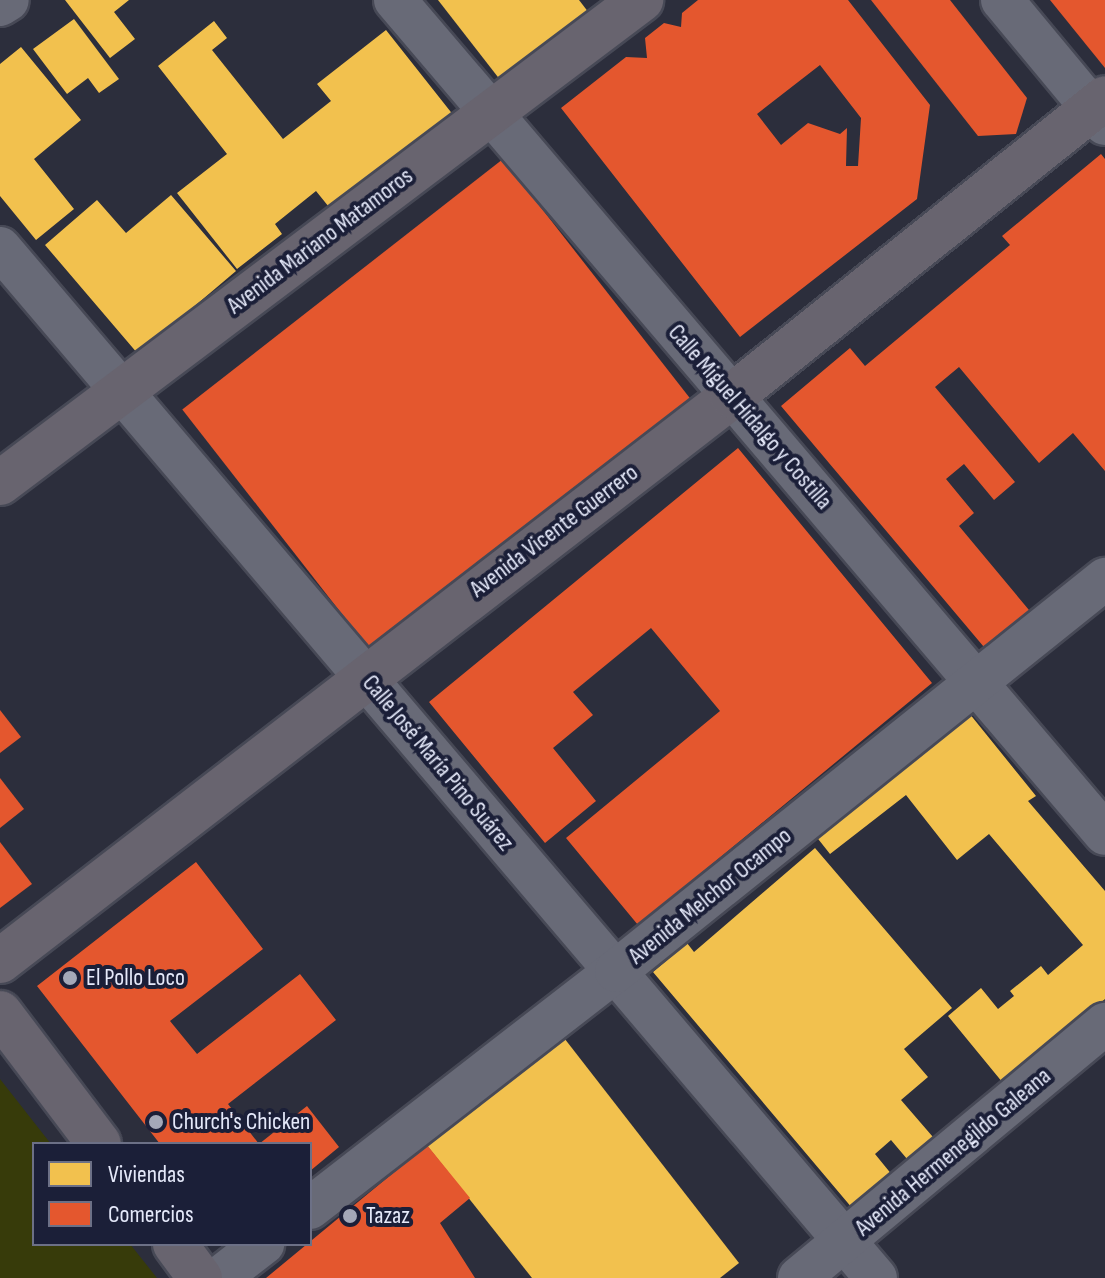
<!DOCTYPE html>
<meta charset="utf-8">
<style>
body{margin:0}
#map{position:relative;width:1105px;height:1278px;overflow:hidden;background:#2c2e3c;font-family:"Sofia Sans Condensed",sans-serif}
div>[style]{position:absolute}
.green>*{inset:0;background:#373b0a}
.homes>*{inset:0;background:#f2c14e}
.shops>*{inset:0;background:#e4572e;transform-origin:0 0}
.roads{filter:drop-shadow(2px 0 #474956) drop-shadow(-2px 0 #474956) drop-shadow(0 2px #474956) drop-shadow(0 -2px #474956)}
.minor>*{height:42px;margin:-21px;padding:0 21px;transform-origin:21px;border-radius:21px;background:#686a77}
.major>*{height:44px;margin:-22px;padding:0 22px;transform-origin:22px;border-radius:22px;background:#68646f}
.dots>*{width:22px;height:22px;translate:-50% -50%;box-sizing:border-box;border:4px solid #1b1f38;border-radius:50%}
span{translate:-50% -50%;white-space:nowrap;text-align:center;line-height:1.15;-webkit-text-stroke:8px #1b1f38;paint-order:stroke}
.street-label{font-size:24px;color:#e5e9fa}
.poi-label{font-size:24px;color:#e5e9fa}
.left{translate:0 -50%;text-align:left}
.legend{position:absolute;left:32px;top:1142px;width:280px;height:104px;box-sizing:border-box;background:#1b1f38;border:2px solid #6c7086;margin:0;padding:10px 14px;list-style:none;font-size:24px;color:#e5e9fa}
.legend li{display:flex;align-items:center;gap:16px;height:40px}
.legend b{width:40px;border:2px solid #6c7086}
</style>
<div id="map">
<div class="green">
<div style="clip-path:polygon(0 1079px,51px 1144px,34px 1144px,34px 1244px,130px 1244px,157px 1278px,0 1278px)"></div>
</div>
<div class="homes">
<div style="clip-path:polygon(65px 0,129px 0,114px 12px,135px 39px,110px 58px)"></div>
<div style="clip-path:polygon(438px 0,579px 0,589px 13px,501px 81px)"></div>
<div style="clip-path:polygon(74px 19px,119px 79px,99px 93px,88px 78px,67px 94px,33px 49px)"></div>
<div style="clip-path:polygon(214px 21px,227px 38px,212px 50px,283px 139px,331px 101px,317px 84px,386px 30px,454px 116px,333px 212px,316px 191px,275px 224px,282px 234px,237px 269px,177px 193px,227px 154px,158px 66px)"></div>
<div style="clip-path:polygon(21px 47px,81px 120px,34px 159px,74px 209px,36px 240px,0 196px,0 64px)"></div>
<div style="clip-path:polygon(171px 195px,236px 271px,138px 354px,45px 245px,97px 200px,126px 233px)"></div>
<div style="clip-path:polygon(969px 713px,1036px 796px,1028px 801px,1105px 891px,1105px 999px,1003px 1083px,948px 1016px,981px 988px,998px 1009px,1014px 996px,1010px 991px,1041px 966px,1048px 975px,1083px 945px,989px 834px,957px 860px,906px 795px,830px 854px,815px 835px)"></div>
<div style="clip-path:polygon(815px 848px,952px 1008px,904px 1049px,928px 1077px,901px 1100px,939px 1144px,913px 1166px,891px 1140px,875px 1154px,897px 1181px,858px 1215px,653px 972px,687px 943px,694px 952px)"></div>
<div style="clip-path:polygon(561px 1034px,739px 1263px,720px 1278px,532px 1278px,425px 1143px)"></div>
</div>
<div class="shops">
<div style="clip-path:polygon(evenodd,698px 0,848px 0,930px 105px,917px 199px,740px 337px,561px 108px,626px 57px,647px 58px,645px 38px,664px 23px,681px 27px,682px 13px,698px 0,820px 65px,861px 118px,858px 166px,846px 166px,847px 128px,840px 134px,808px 123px,781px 145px,757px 114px,820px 65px)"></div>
<div style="clip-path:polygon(871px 0,950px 0,1027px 98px,1016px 134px,978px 136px)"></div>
<div style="clip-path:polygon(1050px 0,1105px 0,1105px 68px)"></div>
<div style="clip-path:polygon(1101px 154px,1105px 159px,1105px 471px,1073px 433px,1039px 463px,959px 367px,935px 387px,1015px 482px,994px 500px,964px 464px,946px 479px,974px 513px,959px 526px,1034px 616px,989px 653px,781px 406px,850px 348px,865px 366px,1010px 245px,1002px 236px)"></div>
<div style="left:503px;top:159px;width:304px;height:407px;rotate:52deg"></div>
<div style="clip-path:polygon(738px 448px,932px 683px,638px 925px,566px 838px,720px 711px,651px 628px,573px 692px,593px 715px,553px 748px,596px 801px,545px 843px,429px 702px)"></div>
<div style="clip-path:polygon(0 710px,21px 737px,0 753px)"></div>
<div style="clip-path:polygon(0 778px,24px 809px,0 828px)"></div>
<div style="clip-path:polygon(0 842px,32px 884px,0 908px)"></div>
<div style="clip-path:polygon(196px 862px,263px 949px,170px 1021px,197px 1054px,300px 974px,336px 1020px,228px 1104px,259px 1144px,160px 1144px,37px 986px)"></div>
<div style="clip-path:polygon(307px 1106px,339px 1147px,310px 1171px,310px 1144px,259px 1144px)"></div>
<div style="clip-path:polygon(427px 1145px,470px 1198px,440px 1223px,475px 1278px,266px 1278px)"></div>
</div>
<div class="roads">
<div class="minor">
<div style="left:395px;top:0;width:1095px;rotate:49.59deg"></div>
<div style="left:1002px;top:0;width:161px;rotate:50.3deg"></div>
<div style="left:0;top:5px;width:9px;rotate:-32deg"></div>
<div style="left:0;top:248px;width:1352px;rotate:49.62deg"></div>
<div style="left:310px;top:1208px;width:387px;rotate:-37.8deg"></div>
<div style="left:616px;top:971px;width:627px;rotate:-38.72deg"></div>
<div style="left:219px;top:1278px;width:56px;rotate:-37.7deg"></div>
<div style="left:799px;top:1278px;width:398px;rotate:-39.7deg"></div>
</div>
<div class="major">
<div style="left:0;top:483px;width:803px;rotate:-37deg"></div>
<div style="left:0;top:961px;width:925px;rotate:-37.66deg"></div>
<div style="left:732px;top:396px;width:477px;rotate:-38.6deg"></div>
<div style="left:0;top:1013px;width:164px;rotate:52.9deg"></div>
<div style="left:175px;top:1244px;width:42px;rotate:53.7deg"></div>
</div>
</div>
<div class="dots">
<div style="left:70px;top:978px;background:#a4a8b8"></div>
<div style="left:156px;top:1122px;background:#a4a8b8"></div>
<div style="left:350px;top:1216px;background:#a4a8b8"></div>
</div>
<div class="street-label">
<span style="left:320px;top:241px;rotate:-37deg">Avenida Mariano Matamoros</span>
<span style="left:750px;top:417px;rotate:49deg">Calle Miguel Hidalgo y Costilla</span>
<span style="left:554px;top:531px;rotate:-37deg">Avenida Vicente Guerrero</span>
<span style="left:438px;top:763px;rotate:50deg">Calle José María Pino Suárez</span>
<span style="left:710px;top:896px;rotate:-39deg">Avenida Melchor Ocampo</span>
<span style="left:953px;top:1152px;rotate:-40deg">Avenida Hermenegildo Galeana</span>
</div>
<div class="poi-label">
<span class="left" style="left:86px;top:978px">El Pollo Loco</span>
<span class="left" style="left:172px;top:1122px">Church's Chicken</span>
<span class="left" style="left:366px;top:1216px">Tazaz</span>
</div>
<ul class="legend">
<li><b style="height:22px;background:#f2c14e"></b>Viviendas</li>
<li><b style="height:22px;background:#e4572e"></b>Comercios</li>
</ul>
</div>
